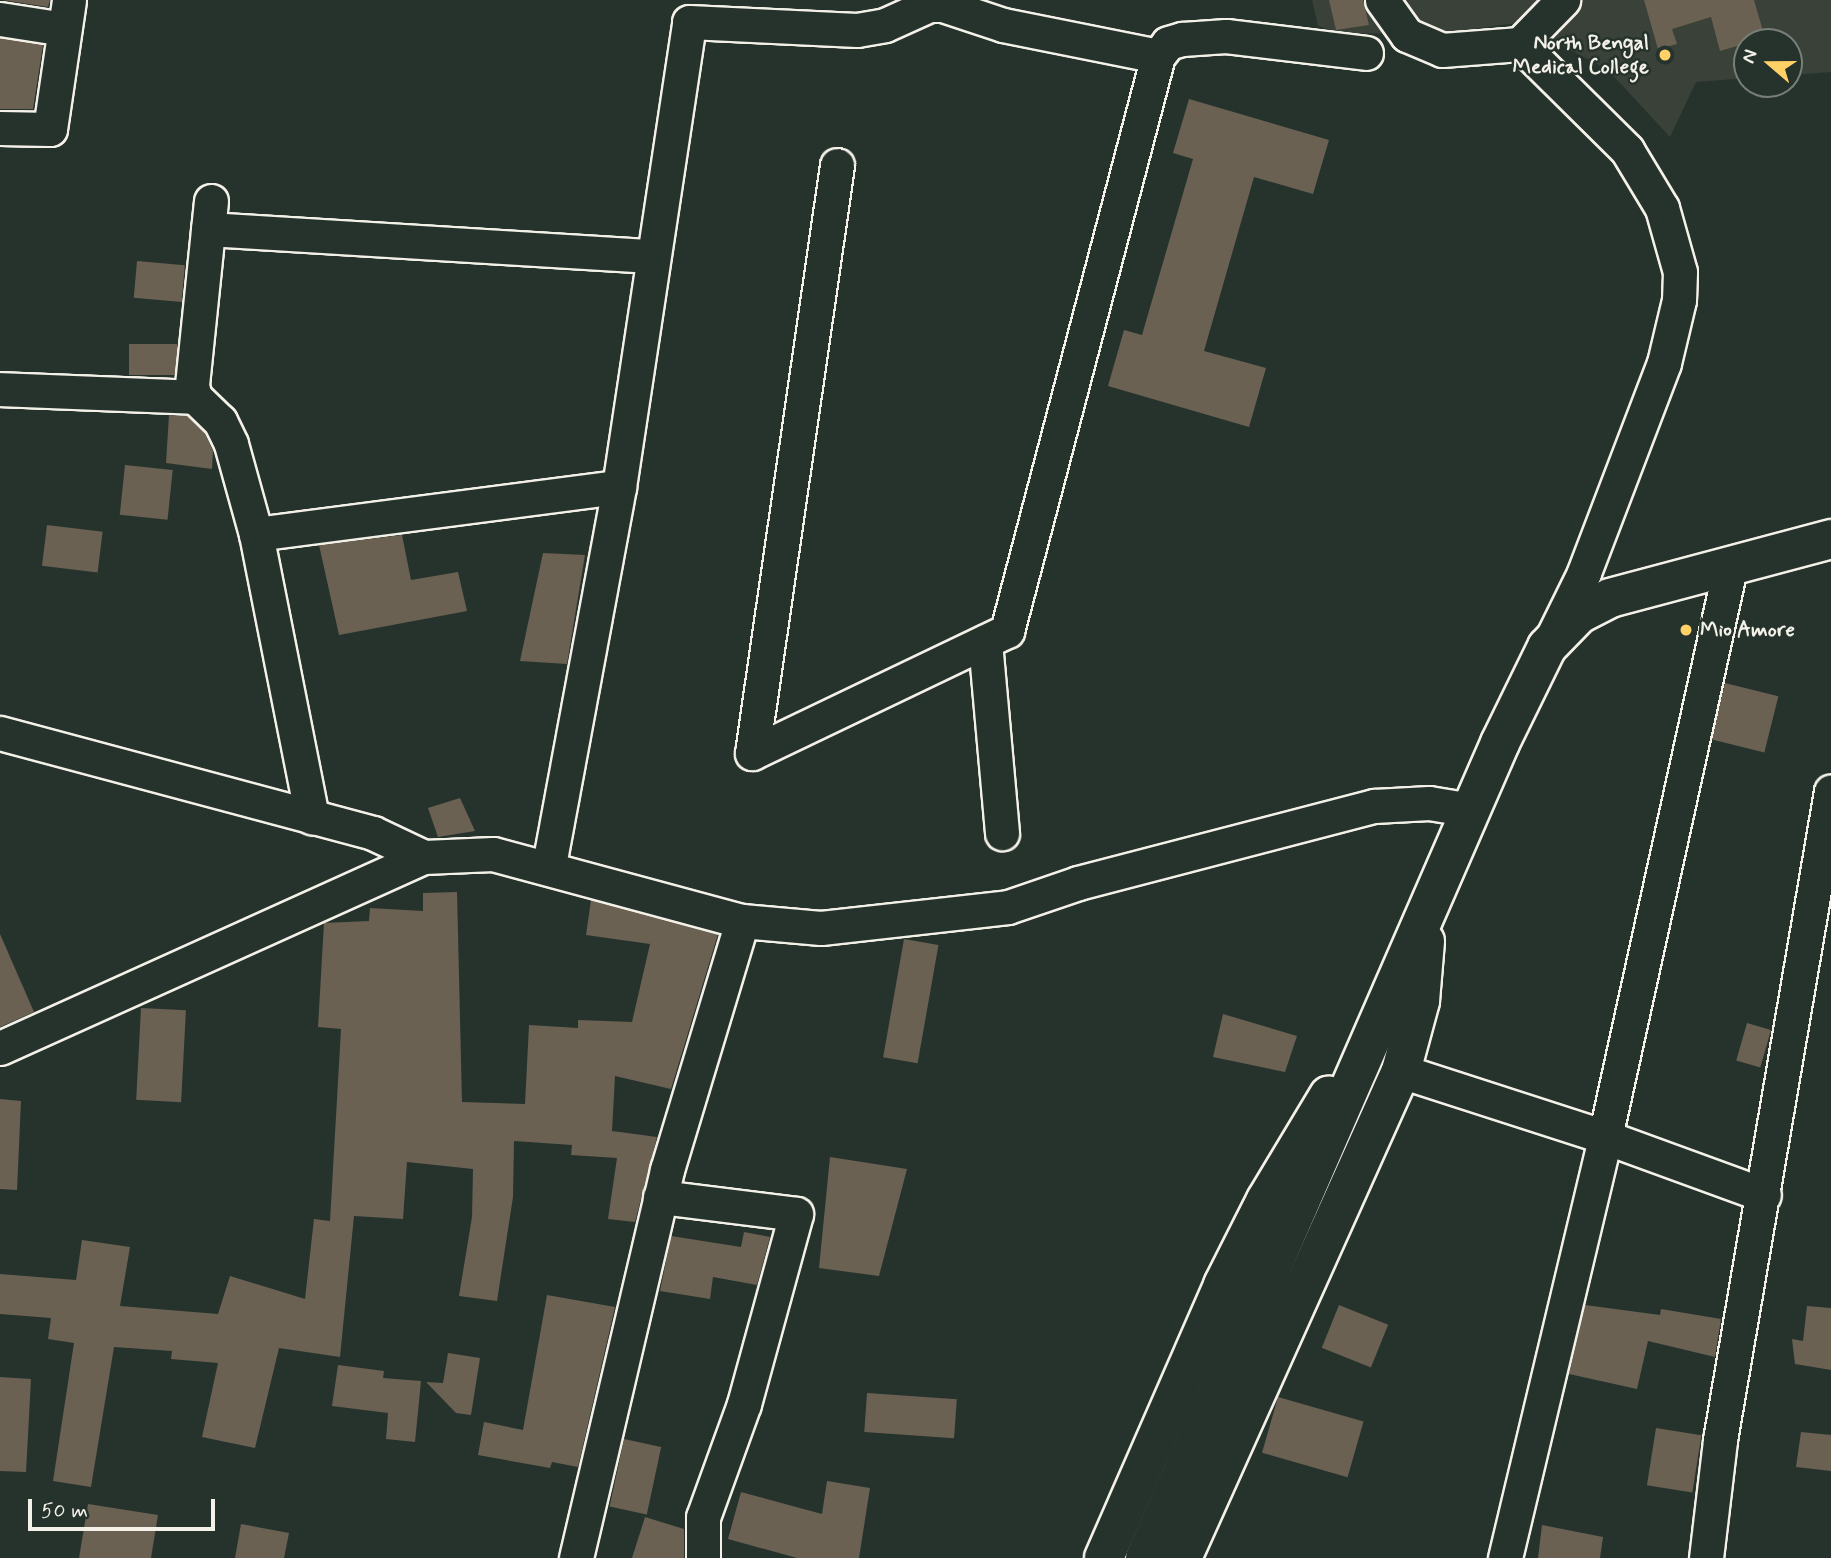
<!DOCTYPE html>
<style>
body{margin:0}
#map{position:relative;width:1831px;height:1558px;overflow:hidden;background:#26332d;font-family:Mynerve,sans-serif}
div>[style]{position:absolute}
.built>*{inset:0;background:#3a4138}
.building>*{inset:0;background:#6a6152;transform-origin:0 0}
.roads{filter:drop-shadow(2px 0 #f4f1e8) drop-shadow(-2px 0 #f4f1e8) drop-shadow(0 2px #f4f1e8) drop-shadow(0 -2px #f4f1e8)}
.minor>*{height:33px;margin:-16.5px;padding:0 16.5px;transform-origin:16.5px;border-radius:16.5px;background:#26332d}
.major>*{height:38px;margin:-19px;padding:0 19px;transform-origin:19px;border-radius:19px;background:#26332d}
.dots>*{width:19px;height:19px;translate:-50% -50%;box-sizing:border-box;border:4px solid #26332d;border-radius:50%}
span{translate:-50% -50%;white-space:nowrap;text-align:center;line-height:1.15;-webkit-text-stroke:5px #26332d;paint-order:stroke}
.poi-label{font-size:21px;color:#f4f1e8;font-weight:700}
.right{translate:-100% -50%;text-align:right}
.left{translate:0 -50%;text-align:left}
.north{position:absolute;left:1733px;top:28px;width:70px;height:70px;box-sizing:border-box;background:#26332d;border:2px solid #787f78;border-radius:50%;rotate:290deg;font-size:19px;font-weight:700;line-height:28px;text-align:center;color:#f4f1e8}
.north::after{content:'';display:block;margin:auto;width:24px;height:32px;background:#ffd166;clip-path:polygon(50% 0,100% 100%,50% 72%,0 100%)}
.scale{position:absolute;left:28px;top:1499px;width:187px;height:32px;box-sizing:border-box;border:4px solid #f4f1e8;border-top:0;padding-left:9px;font-size:21px;line-height:24px;white-space:nowrap;color:#f4f1e8;-webkit-text-stroke:5px #26332d;paint-order:stroke}
</style>
<div id="map">
<div class="built">
<div style="clip-path:polygon(1312px 0,1831px 0,1831px 72px,1789px 75px,1789px 42px,1747px 42px,1747px 78px,1696px 82px,1670px 137px,1607px 69px,1517px 23px,1434px 34px,1342px 33px,1318px 26px)"></div>
</div>
<div class="building">
<div style="clip-path:polygon(3px 0,50px 0,48px 7px)"></div>
<div style="clip-path:polygon(1329px 0,1363px 0,1369px 25px,1336px 30px)"></div>
<div style="clip-path:polygon(1644px 0,1754px 0,1765px 38px,1720px 51px,1711px 17px,1672px 29px,1677px 44px,1658px 49px)"></div>
<div style="clip-path:polygon(0 38px,43px 45px,33px 109px,0 109px)"></div>
<div style="clip-path:polygon(1189px 99px,1329px 140px,1313px 194px,1254px 177px,1204px 351px,1266px 368px,1249px 427px,1108px 386px,1124px 330px,1142px 335px,1193px 159px,1173px 153px)"></div>
<div style="left:137px;top:261px;width:48px;height:37px;rotate:5deg"></div>
<div style="left:129px;top:344px;width:48px;height:31px"></div>
<div style="clip-path:polygon(169px 415px,187px 416px,204px 432px,213px 451px,212px 469px,166px 463px)"></div>
<div style="left:125px;top:465px;width:48px;height:50px;rotate:6deg"></div>
<div style="left:47px;top:525px;width:56px;height:41px;rotate:7deg"></div>
<div style="clip-path:polygon(402px 535px,411px 580px,458px 572px,467px 611px,339px 635px,319px 545px)"></div>
<div style="clip-path:polygon(543px 553px,585px 555px,567px 664px,520px 661px)"></div>
<div style="left:1725px;top:683px;width:55px;height:58px;rotate:14deg"></div>
<div style="clip-path:polygon(460px 798px,475px 831px,438px 837px,428px 808px)"></div>
<div style="clip-path:polygon(457px 892px,462px 1102px,525px 1104px,529px 1025px,578px 1028px,578px 1020px,632px 1022px,650px 944px,586px 935px,591px 900px,718px 934px,671px 1089px,615px 1076px,612px 1131px,657px 1137px,635px 1222px,608px 1219px,617px 1158px,571px 1155px,572px 1145px,514px 1141px,513px 1197px,497px 1301px,459px 1296px,472px 1217px,473px 1169px,407px 1162px,403px 1219px,354px 1216px,340px 1357px,279px 1348px,255px 1448px,202px 1437px,218px 1363px,171px 1359px,172px 1351px,114px 1347px,91px 1487px,53px 1481px,74px 1343px,48px 1339px,51px 1318px,0 1314px,0 1274px,76px 1280px,82px 1240px,130px 1247px,120px 1306px,218px 1314px,230px 1276px,305px 1299px,314px 1219px,330px 1221px,341px 1029px,318px 1027px,324px 923px,369px 921px,370px 908px,423px 911px,423px 893px)"></div>
<div style="clip-path:polygon(0 934px,34px 1012px,0 1027px)"></div>
<div style="left:904px;top:939px;width:35px;height:120px;rotate:10deg"></div>
<div style="left:141px;top:1008px;width:45px;height:92px;rotate:3deg"></div>
<div style="clip-path:polygon(1223px 1014px,1297px 1036px,1285px 1072px,1213px 1057px)"></div>
<div style="left:1747px;top:1023px;width:25px;height:39px;rotate:16deg"></div>
<div style="clip-path:polygon(0 1099px,21px 1101px,17px 1190px,0 1189px)"></div>
<div style="clip-path:polygon(830px 1157px,907px 1169px,879px 1276px,819px 1268px)"></div>
<div style="clip-path:polygon(744px 1232px,770px 1237px,757px 1285px,713px 1277px,710px 1299px,660px 1291px,671px 1236px,741px 1247px)"></div>
<div style="clip-path:polygon(547px 1295px,615px 1307px,578px 1467px,552px 1462px,550px 1468px,478px 1455px,484px 1422px,523px 1430px)"></div>
<div style="left:1339px;top:1305px;width:53px;height:46px;rotate:22deg"></div>
<div style="clip-path:polygon(1585px 1305px,1660px 1315px,1661px 1309px,1721px 1319px,1715px 1357px,1648px 1341px,1637px 1389px,1569px 1374px)"></div>
<div style="clip-path:polygon(1807px 1306px,1831px 1308px,1831px 1370px,1795px 1364px,1792px 1339px,1803px 1341px)"></div>
<div style="clip-path:polygon(448px 1353px,480px 1358px,471px 1415px,456px 1413px,426px 1382px,443px 1383px)"></div>
<div style="clip-path:polygon(338px 1365px,384px 1371px,383px 1378px,421px 1381px,415px 1442px,386px 1439px,388px 1413px,332px 1406px)"></div>
<div style="clip-path:polygon(0 1377px,31px 1379px,26px 1472px,0 1471px)"></div>
<div style="left:867px;top:1393px;width:90px;height:39px;rotate:4deg"></div>
<div style="left:1278px;top:1397px;width:89px;height:58px;rotate:16deg"></div>
<div style="left:1656px;top:1428px;width:46px;height:58px;rotate:9deg"></div>
<div style="clip-path:polygon(1801px 1432px,1831px 1435px,1831px 1471px,1796px 1467px)"></div>
<div style="left:624px;top:1439px;width:38px;height:69px;rotate:12deg"></div>
<div style="clip-path:polygon(827px 1481px,870px 1488px,859px 1558px,797px 1558px,728px 1539px,741px 1492px,822px 1514px)"></div>
<div style="clip-path:polygon(88px 1504px,158px 1515px,151px 1558px,79px 1558px)"></div>
<div style="clip-path:polygon(645px 1517px,684px 1529px,684px 1558px,632px 1558px)"></div>
<div style="clip-path:polygon(241px 1524px,289px 1533px,284px 1558px,235px 1558px)"></div>
<div style="clip-path:polygon(1542px 1525px,1603px 1537px,1600px 1558px,1538px 1558px)"></div>
</div>
<div class="roads">
<div class="minor">
<div style="left:1382px;top:0;width:43px;rotate:54.5deg"></div>
<div style="left:1407px;top:35px;width:38px;rotate:23deg"></div>
<div style="left:1442px;top:50px;width:78px;rotate:-4.4deg"></div>
<div style="left:1520px;top:44px;width:62px;rotate:-45.7deg"></div>
<div style="left:0;top:19px;width:65px;rotate:8.9deg"></div>
<div style="left:1520px;top:44px;width:151px;rotate:44.7deg"></div>
<div style="left:1627px;top:150px;width:68px;rotate:58.9deg"></div>
<div style="left:1662px;top:208px;width:66px;rotate:74.3deg"></div>
<div style="left:1680px;top:272px;width:28px;rotate:92deg"></div>
<div style="left:1679px;top:300px;width:65px;rotate:103.4deg"></div>
<div style="left:1664px;top:363px;width:225px;rotate:110.9deg"></div>
<div style="left:1584px;top:573px;width:70px;rotate:116.2deg"></div>
<div style="left:0;top:128px;width:50px;rotate:1.1deg"></div>
<div style="left:50px;top:129px;width:130px;rotate:-81.6deg"></div>
<div style="left:211px;top:201px;width:186px;rotate:95.9deg"></div>
<div style="left:192px;top:386px;width:11px;rotate:75deg"></div>
<div style="left:195px;top:397px;width:35px;rotate:44deg"></div>
<div style="left:220px;top:421px;width:25px;rotate:64deg"></div>
<div style="left:231px;top:444px;width:93px;rotate:74.5deg"></div>
<div style="left:256px;top:534px;width:289px;rotate:78.8deg"></div>
<div style="left:208px;top:229px;width:444px;rotate:3.5deg"></div>
<div style="left:0;top:389px;width:195px;rotate:2.3deg"></div>
<div style="left:256px;top:534px;width:366px;rotate:-7.4deg"></div>
<div style="left:985px;top:642px;width:192px;rotate:84.9deg"></div>
<div style="left:0;top:733px;width:386px;rotate:15deg"></div>
<div style="left:373px;top:833px;width:56px;rotate:25.2deg"></div>
<div style="left:752px;top:753px;width:283px;rotate:-25.6deg"></div>
<div style="left:1007px;top:631px;width:594px;rotate:-75.29deg"></div>
<div style="left:752px;top:753px;width:594px;rotate:-81.77deg"></div>
<div style="left:549px;top:865px;width:384px;rotate:-79.5deg"></div>
<div style="left:619px;top:487px;width:470px;rotate:-81.4deg"></div>
<div style="left:689px;top:22px;width:168px;rotate:2.7deg"></div>
<div style="left:857px;top:30px;width:28px;rotate:-10deg"></div>
<div style="left:885px;top:25px;width:48px;rotate:-24.4deg"></div>
<div style="left:929px;top:5px;width:14px"></div>
<div style="left:943px;top:5px;width:63px;rotate:18.4deg"></div>
<div style="left:1003px;top:25px;width:158px;rotate:11.3deg"></div>
<div style="left:1158px;top:56px;width:16px;rotate:-52deg"></div>
<div style="left:1168px;top:43px;width:15px;rotate:-16deg"></div>
<div style="left:1182px;top:39px;width:44px;rotate:-3.9deg"></div>
<div style="left:1226px;top:36px;width:141px;rotate:6.9deg"></div>
<div style="left:0;top:1048px;width:465px;rotate:-24.3deg"></div>
<div style="left:424px;top:857px;width:69px;rotate:-2.5deg"></div>
<div style="left:493px;top:854px;width:258px;rotate:15.1deg"></div>
<div style="left:742px;top:921px;width:79px;rotate:5.1deg"></div>
<div style="left:821px;top:928px;width:188px;rotate:-6.4deg"></div>
<div style="left:1008px;top:907px;width:74px;rotate:-18.9deg"></div>
<div style="left:1078px;top:883px;width:306px;rotate:-14.6deg"></div>
<div style="left:1374px;top:806px;width:55px;rotate:-3.1deg"></div>
<div style="left:1429px;top:803px;width:43px;rotate:9.5deg"></div>
<div style="left:1401px;top:1071px;width:214px;rotate:17.9deg"></div>
<div style="left:1605px;top:1137px;width:169px;rotate:20deg"></div>
<div style="left:660px;top:1197px;width:137px;rotate:7.1deg"></div>
<div style="left:796px;top:1214px;width:197px;rotate:105.3deg"></div>
<div style="left:744px;top:1404px;width:120px;rotate:109.9deg"></div>
<div style="left:703px;top:1517px;width:41px;rotate:90deg"></div>
<div style="left:576px;top:1558px;width:399px;rotate:-76.8deg"></div>
<div style="left:667px;top:1170px;width:260px;rotate:-73.2deg"></div>
<div style="left:1505px;top:1558px;width:433px;rotate:-76.6deg"></div>
<div style="left:1605px;top:1137px;width:583px;rotate:-77.61deg"></div>
<div style="left:1706px;top:1558px;width:119px;rotate:-83.2deg"></div>
<div style="left:1720px;top:1440px;width:658px;rotate:-80.29deg"></div>
</div>
<div class="major">
<div style="left:1104px;top:1558px;width:298px;rotate:-66.4deg"></div>
<div style="left:1223px;top:1285px;width:95px;rotate:-63.2deg"></div>
<div style="left:1266px;top:1200px;width:122px;rotate:-59deg"></div>
<div style="left:1145px;top:1558px;width:889px;rotate:-66.46deg"></div>
<div style="left:1500px;top:743px;width:107px;rotate:-63.9deg"></div>
<div style="left:1547px;top:647px;width:46px;rotate:-45.9deg"></div>
<div style="left:1579px;top:614px;width:35px;rotate:-27deg"></div>
<div style="left:1610px;top:598px;width:229px;rotate:-14.9deg"></div>
<div style="left:1182px;top:1558px;width:534px;rotate:-65.79deg"></div>
<div style="left:1401px;top:1071px;width:73px;rotate:-74.8deg"></div>
<div style="left:1420px;top:1001px;width:60px;rotate:-85.2deg"></div>
</div>
</div>
<div class="dots">
<div style="left:1665px;top:55px;background:#ffd166"></div>
<div style="left:1686px;top:630px;background:#ffd166"></div>
</div>
<div class="poi-label">
<span class="right" style="left:1649px;top:55px">North Bengal<br>Medical College</span>
<span class="left" style="left:1700px;top:630px">Mio Amore</span>
</div>
<div class="north">N</div>
<div class="scale">50 m</div>
</div>
